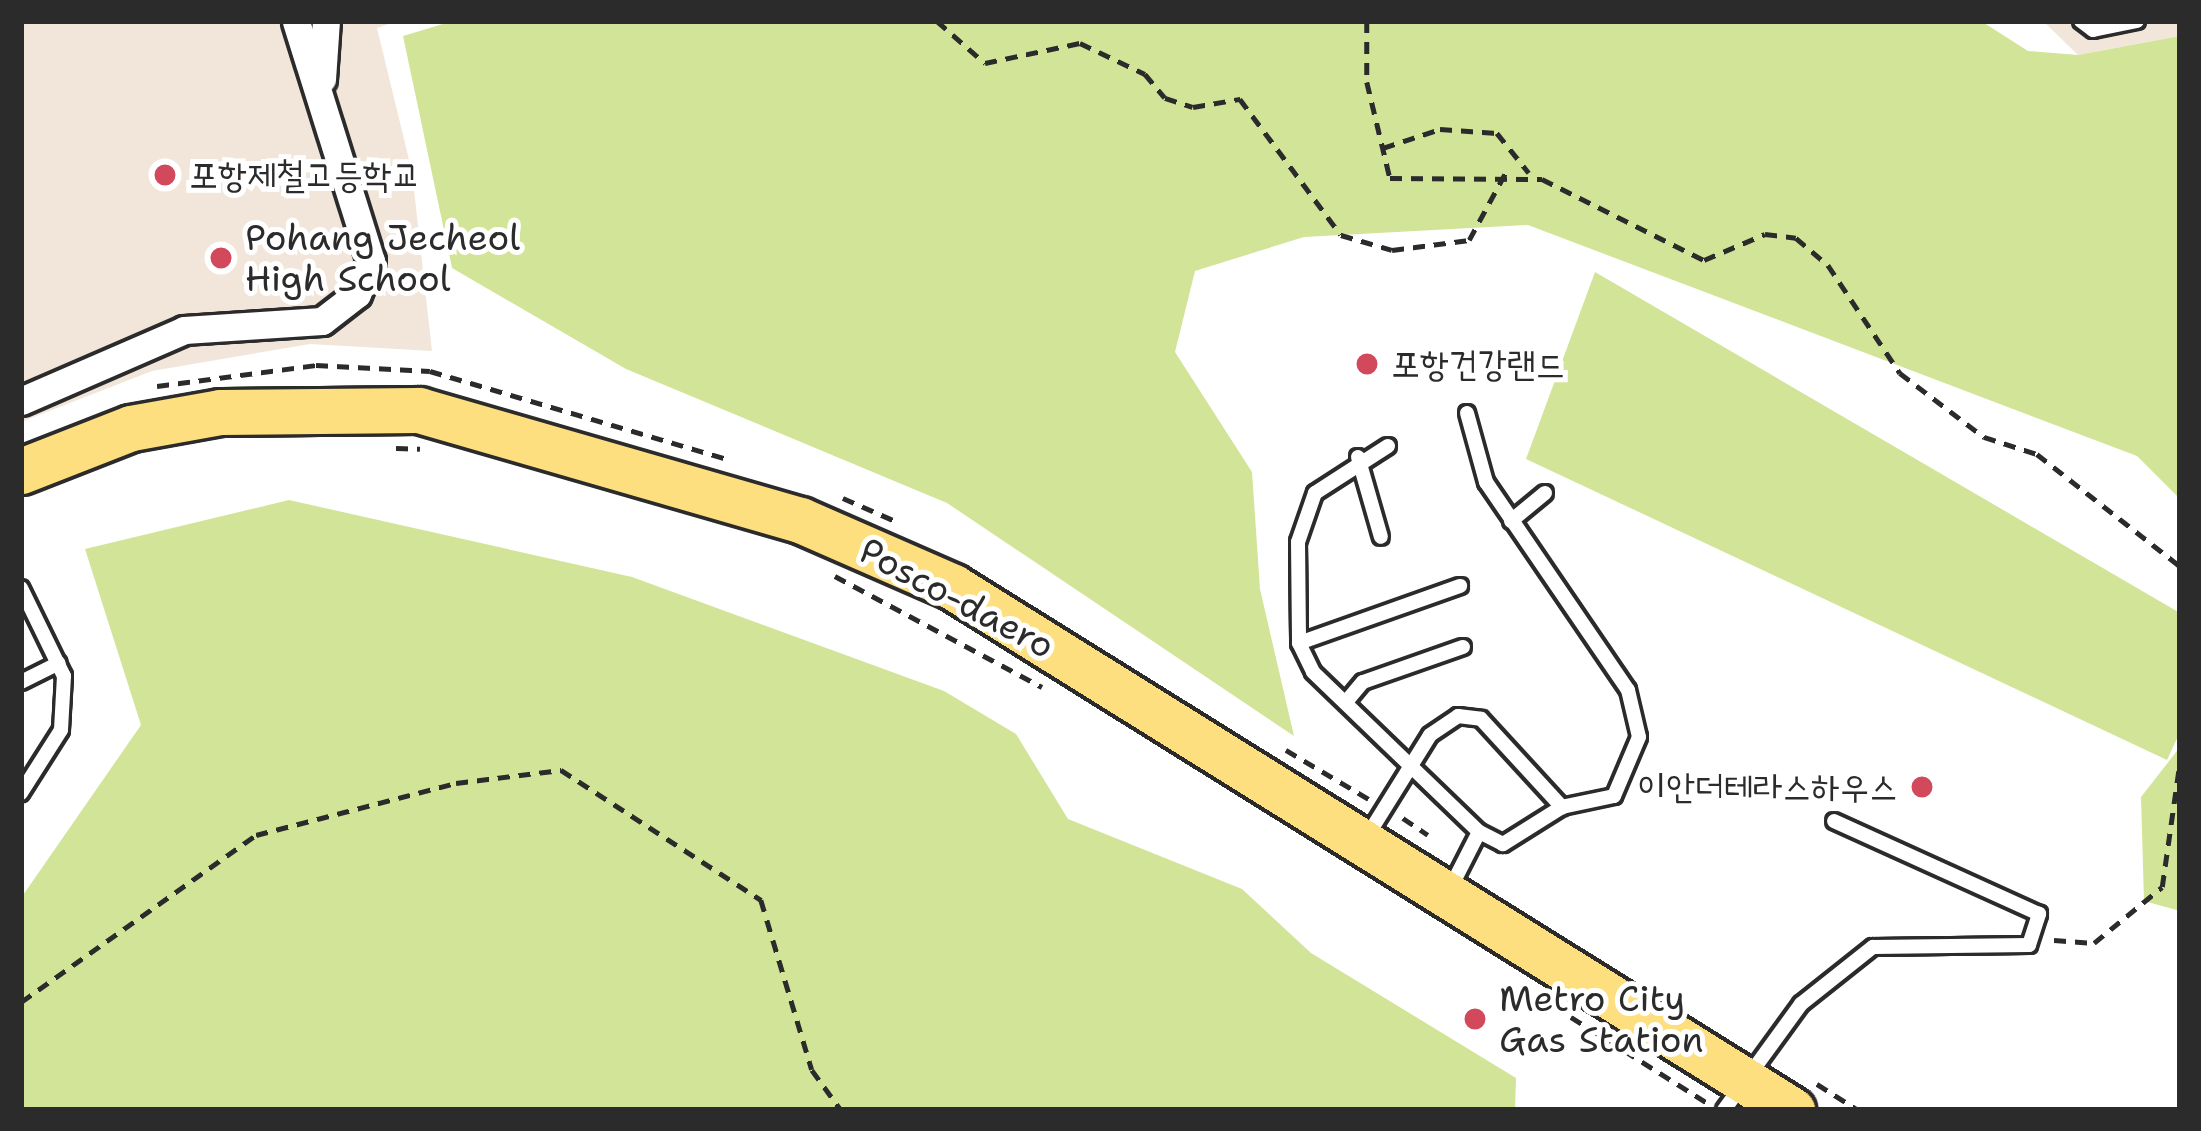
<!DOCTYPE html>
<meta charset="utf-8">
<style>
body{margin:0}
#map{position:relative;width:2201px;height:1131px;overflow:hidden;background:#fff;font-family:"Shantell Sans","Poor Story",sans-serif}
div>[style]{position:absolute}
.built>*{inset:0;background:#f2e6da}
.green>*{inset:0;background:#d2e498}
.path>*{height:4.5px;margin-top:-2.25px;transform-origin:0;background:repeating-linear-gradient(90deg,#2b2b2b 0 12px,transparent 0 21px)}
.roads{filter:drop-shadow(3px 0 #2b2b2b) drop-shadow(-3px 0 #2b2b2b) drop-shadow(0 3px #2b2b2b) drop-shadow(0 -3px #2b2b2b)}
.service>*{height:14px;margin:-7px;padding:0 7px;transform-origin:7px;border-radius:7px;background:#fff}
.minor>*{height:27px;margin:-13.5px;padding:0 13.5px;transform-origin:13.5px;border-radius:13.5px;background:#fff}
.primary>*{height:45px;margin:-22.5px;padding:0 22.5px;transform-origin:22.5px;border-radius:22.5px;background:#fedf80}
.dots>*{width:33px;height:33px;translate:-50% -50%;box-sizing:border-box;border:6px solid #fff;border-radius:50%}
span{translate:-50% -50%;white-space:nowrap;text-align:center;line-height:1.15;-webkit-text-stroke:10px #fff;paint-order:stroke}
.poi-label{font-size:36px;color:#2b2b2b}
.left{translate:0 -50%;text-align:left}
.right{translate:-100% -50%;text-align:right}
.street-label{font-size:36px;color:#2b2b2b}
.frame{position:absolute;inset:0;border:24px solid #2b2b2b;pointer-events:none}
</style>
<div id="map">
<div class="built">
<div style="clip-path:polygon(21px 21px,397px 21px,377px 28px,412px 172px,432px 351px,310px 344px,152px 371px,21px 422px)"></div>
<div style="clip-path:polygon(2043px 21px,2180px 21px,2180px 36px,2078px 55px)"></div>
</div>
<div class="green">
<div style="clip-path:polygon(453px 21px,1981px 21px,2028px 51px,2078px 55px,2180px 36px,2180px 499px,2137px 456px,1528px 225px,1304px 237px,1195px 271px,1175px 352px,1252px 472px,1260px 589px,1294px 736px,947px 503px,626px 369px,452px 268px,403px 36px)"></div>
<div style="clip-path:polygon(1595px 272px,2180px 613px,2180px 732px,2167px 760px,1526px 459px)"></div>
<div style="clip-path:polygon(289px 500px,632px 577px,944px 691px,1016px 734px,1068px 819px,1242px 889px,1311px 953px,1516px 1078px,1515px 1110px,21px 1110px,21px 898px,141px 725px,85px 549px)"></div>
<div style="clip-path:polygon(2180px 747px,2180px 911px,2144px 901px,2141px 797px)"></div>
</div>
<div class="path">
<div style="left:937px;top:21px;width:64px;rotate:41.2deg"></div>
<div style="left:985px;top:63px;width:97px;rotate:-11.9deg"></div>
<div style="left:1080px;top:43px;width:72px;rotate:25.5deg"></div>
<div style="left:1145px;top:74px;width:31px;rotate:50deg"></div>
<div style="left:1165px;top:98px;width:29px;rotate:18deg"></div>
<div style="left:1193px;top:107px;width:48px;rotate:-9.7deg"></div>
<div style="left:1240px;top:99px;width:169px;rotate:53.4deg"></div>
<div style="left:1341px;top:235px;width:53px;rotate:16.4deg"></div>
<div style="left:1392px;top:250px;width:78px;rotate:-7.4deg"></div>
<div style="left:1469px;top:240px;width:80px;rotate:-61.5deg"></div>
<div style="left:1367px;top:21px;width:61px;rotate:90deg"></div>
<div style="left:1367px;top:82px;width:99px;rotate:76.5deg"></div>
<div style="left:1390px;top:178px;width:152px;rotate:0.4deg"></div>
<div style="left:1542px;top:179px;width:181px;rotate:26.6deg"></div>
<div style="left:1704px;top:260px;width:66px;rotate:-23.1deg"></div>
<div style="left:1765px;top:234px;width:31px;rotate:7deg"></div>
<div style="left:1796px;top:238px;width:42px;rotate:40.2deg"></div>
<div style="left:1828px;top:265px;width:130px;rotate:56.3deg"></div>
<div style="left:1900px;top:373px;width:106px;rotate:37.3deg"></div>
<div style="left:1984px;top:437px;width:56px;rotate:17.8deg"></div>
<div style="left:2037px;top:454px;width:182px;rotate:38.1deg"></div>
<div style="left:1383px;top:148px;width:60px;rotate:-18.4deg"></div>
<div style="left:1440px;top:129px;width:57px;rotate:4deg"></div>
<div style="left:1497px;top:133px;width:51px;rotate:51.3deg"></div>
<div style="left:157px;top:386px;width:160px;rotate:-7.5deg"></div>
<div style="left:316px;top:365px;width:114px;rotate:3deg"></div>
<div style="left:430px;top:371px;width:313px;rotate:16.5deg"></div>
<div style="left:396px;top:448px;width:24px;rotate:2deg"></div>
<div style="left:843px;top:498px;width:55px;rotate:23.7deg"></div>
<div style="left:835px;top:576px;width:235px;rotate:28.2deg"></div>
<div style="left:1286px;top:750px;width:96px;rotate:30.6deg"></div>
<div style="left:1403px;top:818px;width:30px;rotate:34deg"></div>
<div style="left:2054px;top:940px;width:40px;rotate:4.3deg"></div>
<div style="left:2094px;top:943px;width:88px;rotate:-39.5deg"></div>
<div style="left:2162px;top:887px;width:127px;rotate:-81.9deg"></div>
<div style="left:21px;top:1002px;width:288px;rotate:-35.4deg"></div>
<div style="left:256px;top:835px;width:207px;rotate:-14.6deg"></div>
<div style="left:456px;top:783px;width:106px;rotate:-7.1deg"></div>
<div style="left:561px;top:770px;width:239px;rotate:33deg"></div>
<div style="left:761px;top:900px;width:177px;rotate:73.3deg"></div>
<div style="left:812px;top:1070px;width:49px;rotate:54.1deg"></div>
<div style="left:1571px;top:1017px;width:163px;rotate:32.2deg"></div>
<div style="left:1817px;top:1084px;width:49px;rotate:32.4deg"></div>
</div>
<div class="roads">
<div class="service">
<div style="left:2081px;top:21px;width:15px;rotate:37deg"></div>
<div style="left:2093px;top:30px;width:45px;rotate:-11.6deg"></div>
<div style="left:1467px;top:413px;width:72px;rotate:74.6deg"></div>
<div style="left:1486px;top:482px;width:252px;rotate:55.7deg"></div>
<div style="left:1628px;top:690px;width:48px;rotate:76.8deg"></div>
<div style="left:1639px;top:737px;width:64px;rotate:113deg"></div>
<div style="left:1614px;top:796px;width:53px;rotate:168.1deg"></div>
<div style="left:1562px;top:807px;width:70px;rotate:147.9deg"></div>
<div style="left:1503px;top:844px;width:27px;rotate:-153deg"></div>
<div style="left:1388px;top:446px;width:87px;rotate:147.2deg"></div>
<div style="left:1315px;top:493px;width:52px;rotate:109.1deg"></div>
<div style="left:1298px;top:542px;width:101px;rotate:89.4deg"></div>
<div style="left:1299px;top:643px;width:32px;rotate:64deg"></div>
<div style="left:1313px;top:672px;width:231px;rotate:43.9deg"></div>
<div style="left:1479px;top:832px;width:64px;rotate:117deg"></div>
<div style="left:1358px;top:457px;width:83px;rotate:74deg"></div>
<div style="left:1511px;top:521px;width:44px;rotate:-39.5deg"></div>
<div style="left:21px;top:588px;width:98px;rotate:64deg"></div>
<div style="left:64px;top:676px;width:54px;rotate:93.2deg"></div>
<div style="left:61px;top:730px;width:75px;rotate:122.4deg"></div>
<div style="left:1299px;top:643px;width:171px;rotate:-19.5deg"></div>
<div style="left:21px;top:682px;width:42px;rotate:-26.6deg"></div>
<div style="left:1346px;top:702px;width:26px;rotate:-50deg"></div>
<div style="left:1363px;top:682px;width:106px;rotate:-19.3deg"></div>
<div style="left:1366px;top:838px;width:121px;rotate:-58.1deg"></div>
<div style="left:1430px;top:735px;width:34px;rotate:-34deg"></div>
<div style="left:1458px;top:716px;width:23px;rotate:7deg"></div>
<div style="left:1481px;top:719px;width:120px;rotate:47.4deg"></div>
<div style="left:1724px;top:1110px;width:131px;rotate:-54deg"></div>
<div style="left:1801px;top:1004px;width:92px;rotate:-38.4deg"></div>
<div style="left:1873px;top:947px;width:156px;rotate:-0.7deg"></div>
<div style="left:2029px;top:945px;width:33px;rotate:-72deg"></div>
<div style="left:2039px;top:914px;width:225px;rotate:-155.6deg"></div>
</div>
<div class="minor">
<div style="left:322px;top:79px;width:58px;rotate:-86.1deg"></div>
<div style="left:21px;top:401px;width:178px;rotate:-23.5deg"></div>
<div style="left:184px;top:330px;width:138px;rotate:-3.7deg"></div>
<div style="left:322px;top:321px;width:44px;rotate:-37.6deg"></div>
<div style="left:357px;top:294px;width:36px;rotate:-67deg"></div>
<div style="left:371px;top:261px;width:251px;rotate:-107.4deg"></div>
</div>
<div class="primary">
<div style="left:21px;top:471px;width:118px;rotate:-21.4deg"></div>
<div style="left:131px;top:428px;width:90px;rotate:-10.2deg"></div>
<div style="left:220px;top:412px;width:199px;rotate:-0.6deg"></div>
<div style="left:419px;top:410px;width:397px;rotate:16.1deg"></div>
<div style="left:800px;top:520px;width:167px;rotate:23.6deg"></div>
<div style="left:953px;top:587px;width:989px;rotate:31.94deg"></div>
</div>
</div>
<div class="dots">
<div style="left:165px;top:175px;background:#d1495b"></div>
<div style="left:221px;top:258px;background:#d1495b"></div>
<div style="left:1367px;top:364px;background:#d1495b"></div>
<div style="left:1922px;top:787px;background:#d1495b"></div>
<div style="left:1475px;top:1019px;background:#d1495b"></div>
</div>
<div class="poi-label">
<span class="left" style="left:189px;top:175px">포항제철고등학교</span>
<span class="left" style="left:245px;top:258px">Pohang Jecheol<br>High School</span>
<span class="left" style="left:1391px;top:364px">포항건강랜드</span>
<span class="right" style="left:1898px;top:787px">이안더테라스하우스</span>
<span class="left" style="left:1499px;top:1019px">Metro City<br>Gas Station</span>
</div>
<div class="street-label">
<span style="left:957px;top:598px;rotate:28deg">Posco-daero</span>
</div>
<div class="frame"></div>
</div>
